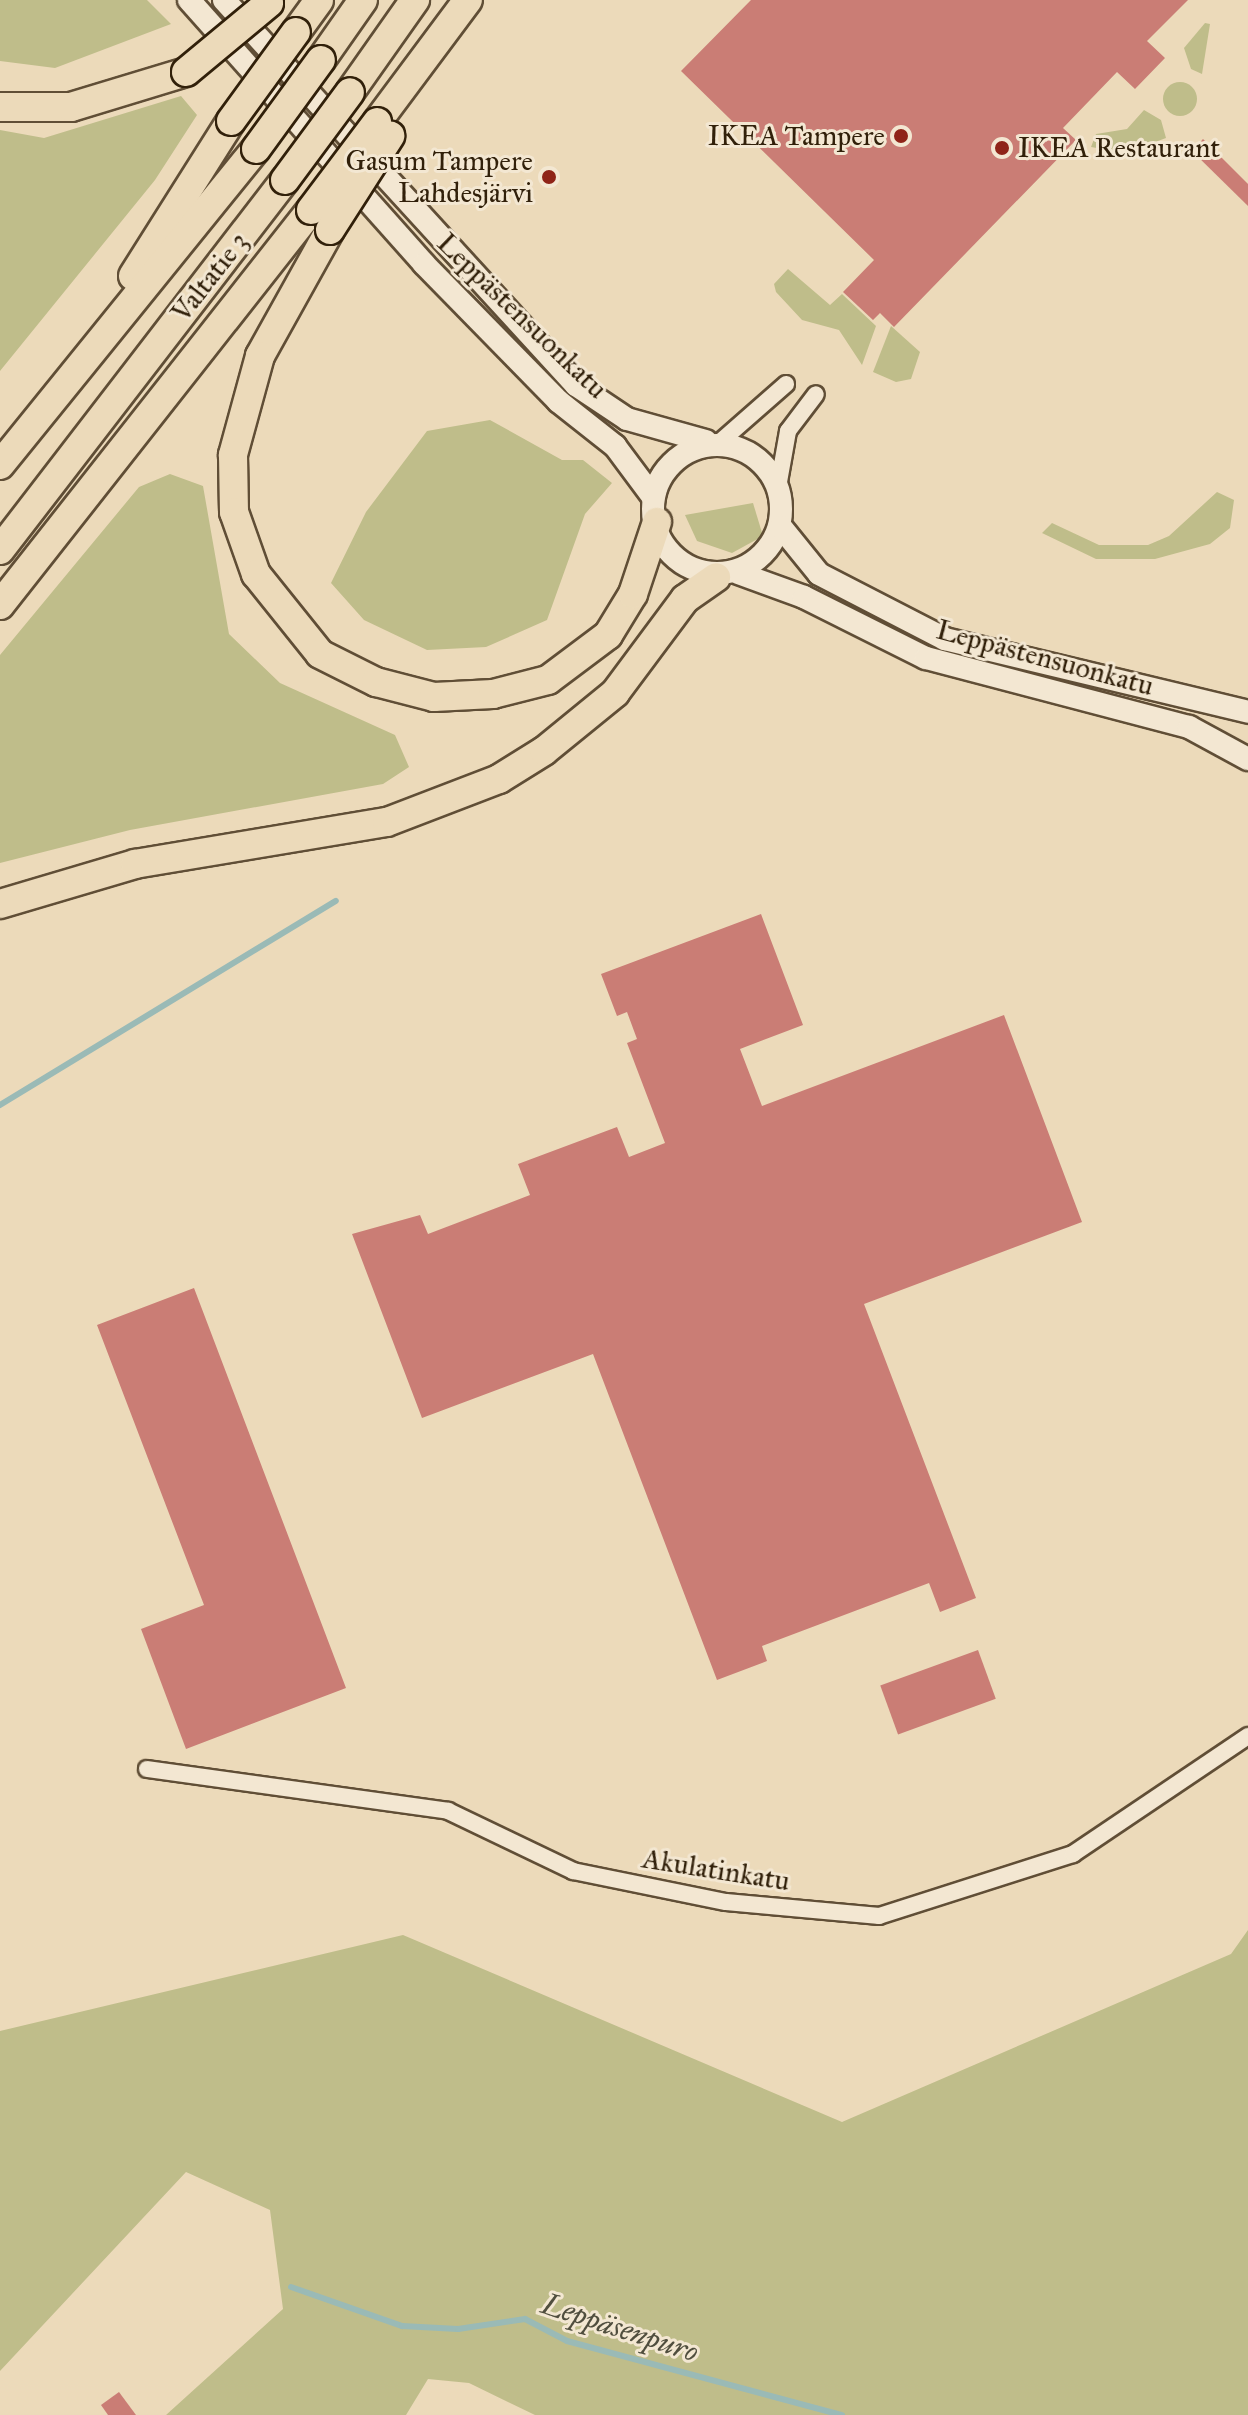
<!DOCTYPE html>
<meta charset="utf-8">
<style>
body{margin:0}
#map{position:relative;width:1248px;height:2415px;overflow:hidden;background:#ecdaba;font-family:"IM FELL Great Primer",serif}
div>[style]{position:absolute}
.green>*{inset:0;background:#bfbd8a}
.round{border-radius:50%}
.stream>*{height:6px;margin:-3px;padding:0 3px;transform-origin:3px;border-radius:3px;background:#9abab6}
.building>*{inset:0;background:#ca7d75;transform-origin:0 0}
.roads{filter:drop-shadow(2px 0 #604e36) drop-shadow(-2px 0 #604e36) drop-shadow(0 2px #604e36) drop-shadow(0 -2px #604e36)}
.minor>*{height:16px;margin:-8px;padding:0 8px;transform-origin:8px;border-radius:8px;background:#f3e7d2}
.secondary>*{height:22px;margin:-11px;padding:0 11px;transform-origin:11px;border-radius:11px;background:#f3e7d2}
.secondary>.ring{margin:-11px;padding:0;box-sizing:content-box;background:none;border:22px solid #f3e7d2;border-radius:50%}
.motorway>*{height:28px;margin:-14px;padding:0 14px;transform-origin:14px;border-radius:14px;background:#ecdaba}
.bridges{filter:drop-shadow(2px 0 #31200a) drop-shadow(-2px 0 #31200a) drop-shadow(0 2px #31200a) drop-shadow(0 -2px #31200a)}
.motorway-bridge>*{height:28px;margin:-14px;padding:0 14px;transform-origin:14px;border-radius:14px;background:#ecdaba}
.dots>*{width:22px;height:22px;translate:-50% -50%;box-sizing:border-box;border:4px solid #f3e7d2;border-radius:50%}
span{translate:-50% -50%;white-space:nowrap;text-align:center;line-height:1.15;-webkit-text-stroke:6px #f3e7d2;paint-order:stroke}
.poi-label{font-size:28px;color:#31200a}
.right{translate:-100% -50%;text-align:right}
.left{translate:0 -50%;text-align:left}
.street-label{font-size:28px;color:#31200a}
.water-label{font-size:30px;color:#504e3e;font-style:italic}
</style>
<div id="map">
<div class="green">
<div style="clip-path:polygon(0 0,147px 0,171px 24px,55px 68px,0 61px)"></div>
<div style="clip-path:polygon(1205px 23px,1210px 24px,1202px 74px,1191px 69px,1184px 48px)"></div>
<div class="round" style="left:1163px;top:82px;width:34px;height:34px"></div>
<div style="clip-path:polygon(181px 96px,197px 115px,155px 180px,0 371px,0 130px,44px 138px)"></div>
<div style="clip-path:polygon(1144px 110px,1161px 120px,1166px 138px,1126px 153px,1091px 147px,1096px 134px,1127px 129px)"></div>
<div style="clip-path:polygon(788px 269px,830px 305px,842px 294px,876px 326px,862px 365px,839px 330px,802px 320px,776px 292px,774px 284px)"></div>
<div style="clip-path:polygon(891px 326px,920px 352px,911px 379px,896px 382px,873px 372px)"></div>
<div style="clip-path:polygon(490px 420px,562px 460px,583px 460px,612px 483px,585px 514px,547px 620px,486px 647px,427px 650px,364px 620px,331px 583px,366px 512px,427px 431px)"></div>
<div style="clip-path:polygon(170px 474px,203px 486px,229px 634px,280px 683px,395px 735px,409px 767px,383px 784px,130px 830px,0 863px,0 655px,139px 487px)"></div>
<div style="clip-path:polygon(1217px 492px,1234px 500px,1230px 528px,1210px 544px,1155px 559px,1096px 559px,1042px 533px,1052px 523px,1099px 545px,1148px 545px,1169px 536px)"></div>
<div style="clip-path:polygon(753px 503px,763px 536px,732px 553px,697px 541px,685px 515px)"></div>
<div style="clip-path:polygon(1248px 1930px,1248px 2415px,535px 2415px,469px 2383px,428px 2379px,406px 2415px,166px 2415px,283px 2309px,270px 2210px,186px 2172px,0 2371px,0 2031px,403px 1935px,842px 2122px,1231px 1954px)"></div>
</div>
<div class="stream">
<div style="left:0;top:1105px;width:393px;rotate:-31.3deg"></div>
<div style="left:291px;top:2287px;width:118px;rotate:19.4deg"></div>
<div style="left:402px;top:2326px;width:56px;rotate:3.1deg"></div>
<div style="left:458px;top:2329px;width:68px;rotate:-8.5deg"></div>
<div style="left:525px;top:2319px;width:47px;rotate:27.6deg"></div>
<div style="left:567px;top:2341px;width:285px;rotate:15.1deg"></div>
</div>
<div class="building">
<div style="clip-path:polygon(751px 0,1188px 0,1147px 41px,1165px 58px,1135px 89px,1117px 72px,1063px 128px,1076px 140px,894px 327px,880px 313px,873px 320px,843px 292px,874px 260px,681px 71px)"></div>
<div style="clip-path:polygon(1203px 139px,1248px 184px,1248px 206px,1192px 151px)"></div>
<div style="clip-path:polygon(761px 914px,803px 1025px,740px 1049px,762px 1106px,1004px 1015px,1082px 1222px,864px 1304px,976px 1598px,940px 1612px,929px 1583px,762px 1646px,767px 1661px,717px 1680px,593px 1354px,422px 1418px,352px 1234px,420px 1215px,428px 1234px,530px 1195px,518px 1164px,617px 1127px,629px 1157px,665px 1143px,627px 1043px,637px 1039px,627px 1012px,617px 1016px,601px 974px)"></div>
<div style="clip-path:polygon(194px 1288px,346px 1688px,186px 1749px,141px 1629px,204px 1605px,97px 1325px)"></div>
<div style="left:978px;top:1650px;width:52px;height:104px;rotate:70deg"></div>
<div style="clip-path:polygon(119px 2392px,136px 2415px,108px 2415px,101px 2405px)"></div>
</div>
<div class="roads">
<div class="minor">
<div style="left:720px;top:442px;width:88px;rotate:-41.3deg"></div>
<div style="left:777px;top:493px;width:63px;rotate:-79.9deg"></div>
<div style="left:788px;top:431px;width:46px;rotate:-52.9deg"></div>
<div style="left:147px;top:1769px;width:304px;rotate:7.9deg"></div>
<div style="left:448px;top:1811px;width:139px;rotate:25.6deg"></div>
<div style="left:573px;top:1871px;width:156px;rotate:11.5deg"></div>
<div style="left:726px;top:1902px;width:154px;rotate:5.2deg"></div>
<div style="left:879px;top:1916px;width:204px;rotate:-17.7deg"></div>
<div style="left:1073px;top:1854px;width:211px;rotate:-34deg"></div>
</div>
<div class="secondary">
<div style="left:189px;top:0;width:353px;rotate:48.3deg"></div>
<div style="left:424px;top:264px;width:192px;rotate:45.6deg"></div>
<div style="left:558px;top:401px;width:73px;rotate:38.3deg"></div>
<div style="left:615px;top:446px;width:64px;rotate:53.3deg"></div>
<div style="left:224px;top:0;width:522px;rotate:47.56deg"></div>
<div style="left:576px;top:385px;width:61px;rotate:33.7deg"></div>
<div style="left:627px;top:419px;width:82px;rotate:15.6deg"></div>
<div class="ring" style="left:653px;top:445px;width:106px;height:106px"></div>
<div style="left:781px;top:527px;width:60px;rotate:51deg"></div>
<div style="left:819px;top:574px;width:142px;rotate:27.3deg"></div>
<div style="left:945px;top:639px;width:312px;rotate:13.5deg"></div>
<div style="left:738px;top:573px;width:70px;rotate:20deg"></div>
<div style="left:804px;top:597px;width:136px;rotate:26.6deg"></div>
<div style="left:926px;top:658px;width:272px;rotate:14.7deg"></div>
<div style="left:1189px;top:727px;width:67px;rotate:28.5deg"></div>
</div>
<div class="motorway">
<div style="left:296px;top:32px;width:39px;rotate:-54deg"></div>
<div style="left:321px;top:60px;width:73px;rotate:-55deg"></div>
<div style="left:350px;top:92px;width:113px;rotate:-54.8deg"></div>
<div style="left:0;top:107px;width:71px"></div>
<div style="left:71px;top:107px;width:120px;rotate:-16.9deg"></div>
<div style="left:377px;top:122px;width:152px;rotate:-53.3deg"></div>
<div style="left:330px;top:230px;width:144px;rotate:119.1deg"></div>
<div style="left:260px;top:356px;width:103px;rotate:105.3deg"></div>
<div style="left:233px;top:455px;width:57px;rotate:89deg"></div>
<div style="left:234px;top:512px;width:66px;rotate:70.5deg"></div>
<div style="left:256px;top:574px;width:102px;rotate:51.3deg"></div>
<div style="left:320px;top:654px;width:63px;rotate:26.6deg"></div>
<div style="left:376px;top:682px;width:60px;rotate:14.5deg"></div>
<div style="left:434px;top:697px;width:59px;rotate:-2.9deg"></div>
<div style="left:493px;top:694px;width:57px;rotate:-14.3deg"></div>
<div style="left:548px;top:680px;width:75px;rotate:-36.9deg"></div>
<div style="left:608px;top:635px;width:48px;rotate:-58.6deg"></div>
<div style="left:633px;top:594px;width:76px;rotate:-71.6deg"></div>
<div style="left:133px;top:276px;width:183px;rotate:-57.7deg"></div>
<div style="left:0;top:465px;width:407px;rotate:-51deg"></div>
<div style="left:0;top:550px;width:467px;rotate:-52.4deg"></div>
<div style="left:0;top:605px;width:503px;rotate:-51.79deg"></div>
<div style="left:0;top:904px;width:141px;rotate:-16.5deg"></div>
<div style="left:135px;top:864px;width:255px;rotate:-9.5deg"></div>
<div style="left:387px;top:822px;width:120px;rotate:-21deg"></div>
<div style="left:499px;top:779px;width:53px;rotate:-31.9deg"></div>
<div style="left:544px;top:751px;width:92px;rotate:-39.2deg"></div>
<div style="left:615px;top:693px;width:117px;rotate:-53.3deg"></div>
<div style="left:685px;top:599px;width:38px;rotate:-35deg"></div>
</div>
</div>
<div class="bridges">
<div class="motorway-bridge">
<div style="left:186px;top:72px;width:108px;rotate:-39.7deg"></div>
<div style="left:231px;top:121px;width:110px;rotate:-53.9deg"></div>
<div style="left:256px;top:149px;width:110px;rotate:-53.9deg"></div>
<div style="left:285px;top:180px;width:109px;rotate:-53.5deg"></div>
<div style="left:311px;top:210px;width:110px;rotate:-53.1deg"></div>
<div style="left:330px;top:230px;width:112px;rotate:-57.4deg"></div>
</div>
</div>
<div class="dots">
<div style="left:901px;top:136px;background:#8f2418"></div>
<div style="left:1002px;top:148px;background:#8f2418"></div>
<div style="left:549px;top:177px;background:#8f2418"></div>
</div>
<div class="poi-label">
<span class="right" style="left:885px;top:136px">IKEA Tampere</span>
<span class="left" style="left:1018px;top:148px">IKEA Restaurant</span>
<span class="right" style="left:533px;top:177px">Gasum Tampere<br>Lahdesjärvi</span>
</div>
<div class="street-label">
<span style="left:210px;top:277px;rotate:-52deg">Valtatie 3</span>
<span style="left:522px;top:316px;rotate:44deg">Leppästensuonkatu</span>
<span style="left:1045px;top:658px;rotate:15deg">Leppästensuonkatu</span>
<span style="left:716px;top:1870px;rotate:9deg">Akulatinkatu</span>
</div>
<div class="water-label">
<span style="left:620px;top:2328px;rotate:18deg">Leppäsenpuro</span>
</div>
</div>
